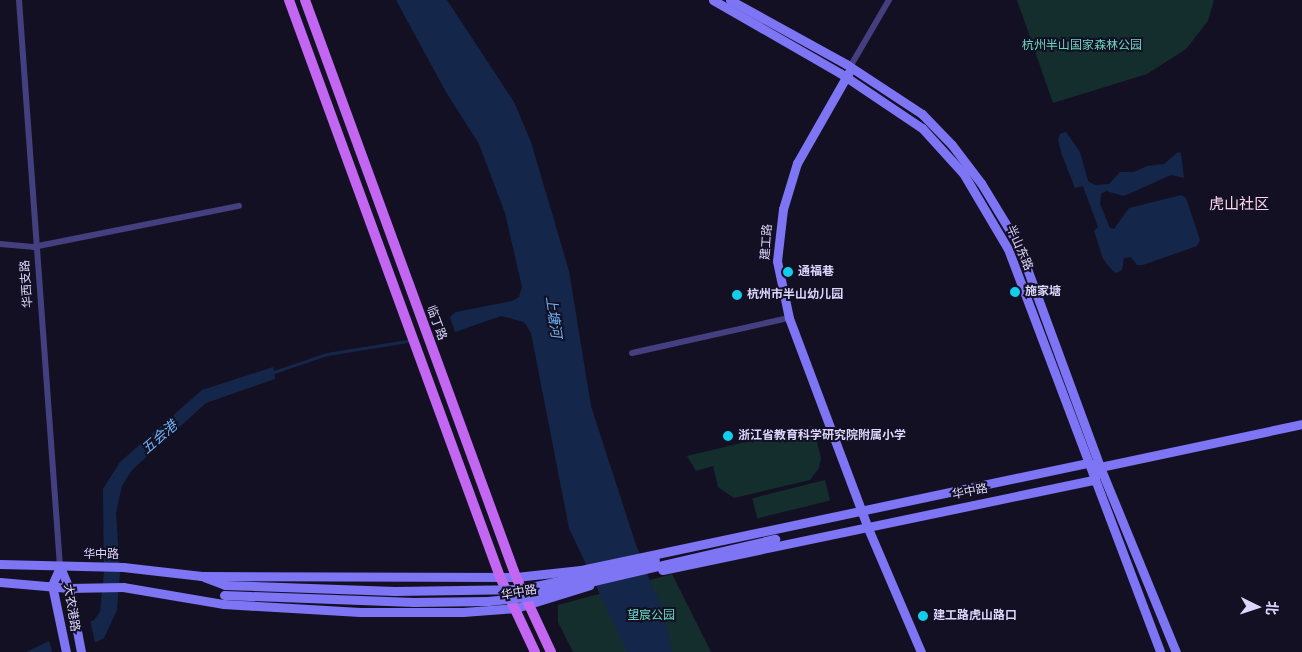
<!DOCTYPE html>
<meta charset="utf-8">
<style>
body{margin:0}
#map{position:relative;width:1302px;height:652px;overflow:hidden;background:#141024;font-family:Roboto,"Noto Sans SC",sans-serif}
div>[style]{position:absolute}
.green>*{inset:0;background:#142d2d;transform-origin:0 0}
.water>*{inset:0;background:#14274a}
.pier>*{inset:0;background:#141024}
.stream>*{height:2.5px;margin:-1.25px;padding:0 1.25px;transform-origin:1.25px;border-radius:1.25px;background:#14274a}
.street>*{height:6px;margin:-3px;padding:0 3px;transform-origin:3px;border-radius:3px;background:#443f7f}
.secondary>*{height:9px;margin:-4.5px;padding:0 4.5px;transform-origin:4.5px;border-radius:4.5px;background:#7d75f4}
.primary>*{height:10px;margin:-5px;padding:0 5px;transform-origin:5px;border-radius:5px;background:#c367f3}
.secondary-bridge>*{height:9px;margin:-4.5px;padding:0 4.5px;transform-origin:4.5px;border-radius:4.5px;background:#7d75f4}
.dots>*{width:14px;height:14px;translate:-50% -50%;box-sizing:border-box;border:2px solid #141024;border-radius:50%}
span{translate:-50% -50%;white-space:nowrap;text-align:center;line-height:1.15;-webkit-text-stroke:4px #141024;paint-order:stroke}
.park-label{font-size:12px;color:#68d6be}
.street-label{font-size:12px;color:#dcd6fc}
.poi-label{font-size:12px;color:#dcd6fc;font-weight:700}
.left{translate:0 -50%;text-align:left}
.water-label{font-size:14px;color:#6db1f3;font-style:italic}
.quarter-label{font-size:15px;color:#fcd8ee}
.north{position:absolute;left:1232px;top:582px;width:50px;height:50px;-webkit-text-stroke:4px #141024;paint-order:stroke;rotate:94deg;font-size:14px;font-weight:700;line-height:20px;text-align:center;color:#dcd6fc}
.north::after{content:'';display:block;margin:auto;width:18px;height:22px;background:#dcd6fc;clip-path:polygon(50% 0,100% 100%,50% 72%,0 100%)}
</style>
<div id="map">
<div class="green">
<div style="clip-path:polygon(1017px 0,1214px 0,1208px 21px,1186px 49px,1147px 74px,1053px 103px)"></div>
<div style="clip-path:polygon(812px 426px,815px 435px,811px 437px,817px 442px,821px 458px,819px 468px,810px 480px,734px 498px,718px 487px,713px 466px,696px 471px,687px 456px)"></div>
<div style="left:825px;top:480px;width:21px;height:75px;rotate:76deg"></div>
<div style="clip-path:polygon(672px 574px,711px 652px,573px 652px,558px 622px,558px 605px)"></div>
</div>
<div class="water">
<div style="clip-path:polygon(396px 0,447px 0,514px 102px,531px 142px,569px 271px,591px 406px,635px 542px,653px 589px,663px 608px,672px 652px,627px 652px,569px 528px,531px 333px,524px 322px,501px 316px,455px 332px,450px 317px,456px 312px,512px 301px,519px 297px,522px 287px,505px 213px,479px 144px,446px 92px)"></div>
<div style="clip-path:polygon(1066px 132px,1080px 152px,1088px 181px,1095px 185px,1109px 184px,1120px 172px,1134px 172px,1147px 166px,1164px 164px,1178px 152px,1181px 153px,1184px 178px,1171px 175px,1124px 196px,1106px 191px,1101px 194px,1100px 204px,1110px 228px,1114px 229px,1129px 208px,1181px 195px,1186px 198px,1200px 240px,1197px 246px,1143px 265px,1137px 265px,1131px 257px,1124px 258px,1122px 270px,1116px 273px,1112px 270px,1103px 259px,1094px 231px,1098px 227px,1083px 186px,1075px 188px,1062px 155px,1058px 140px,1060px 134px)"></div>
<div style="clip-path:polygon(273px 367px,275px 379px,206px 403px,132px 470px,122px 486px,116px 513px,120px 573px,117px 610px,104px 638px,77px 652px,26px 652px,94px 620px,100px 612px,104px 572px,103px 489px,120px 462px,202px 390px)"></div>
</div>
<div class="pier">
<div style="clip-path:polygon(90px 620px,96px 647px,84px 652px,52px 652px,49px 640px)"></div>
</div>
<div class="stream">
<div style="left:271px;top:373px;width:59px;rotate:-18.7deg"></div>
<div style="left:327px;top:354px;width:81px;rotate:-9.2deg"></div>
</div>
<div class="street">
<div style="left:19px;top:0;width:568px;rotate:85.86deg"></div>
<div style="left:850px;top:67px;width:78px;rotate:-59.8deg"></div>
<div style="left:0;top:244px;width:33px;rotate:5deg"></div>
<div style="left:33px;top:247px;width:210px;rotate:-11.3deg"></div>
<div style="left:632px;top:353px;width:161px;rotate:-12.6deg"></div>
</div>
<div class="secondary">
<div style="left:713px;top:0;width:146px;rotate:29.9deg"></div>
<div style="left:840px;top:73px;width:99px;rotate:33.9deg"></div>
<div style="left:922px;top:128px;width:61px;rotate:47.7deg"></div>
<div style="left:963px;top:173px;width:88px;rotate:59.4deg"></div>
<div style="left:1008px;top:249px;width:431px;rotate:69.3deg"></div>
<div style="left:730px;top:0;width:132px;rotate:28.9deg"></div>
<div style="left:846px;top:64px;width:91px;rotate:33.3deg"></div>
<div style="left:922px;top:114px;width:43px;rotate:45.9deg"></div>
<div style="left:952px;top:145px;width:48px;rotate:52.7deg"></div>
<div style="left:981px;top:183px;width:71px;rotate:58.8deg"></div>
<div style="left:1018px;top:244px;width:238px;rotate:69.8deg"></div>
<div style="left:1100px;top:467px;width:200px;rotate:67.7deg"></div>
<div style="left:849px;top:72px;width:105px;rotate:119.7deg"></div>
<div style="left:797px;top:163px;width:48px;rotate:106.9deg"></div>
<div style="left:783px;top:209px;width:52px;rotate:96.6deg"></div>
<div style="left:777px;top:261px;width:58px;rotate:78.1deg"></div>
<div style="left:789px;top:318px;width:222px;rotate:69.4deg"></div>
<div style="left:867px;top:526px;width:137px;rotate:66.8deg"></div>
<div style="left:1100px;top:467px;width:207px;rotate:-12deg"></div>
<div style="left:0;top:564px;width:123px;rotate:1.4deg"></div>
<div style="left:123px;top:567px;width:79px;rotate:6.6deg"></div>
<div style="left:201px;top:576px;width:315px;rotate:0.2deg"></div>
<div style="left:516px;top:577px;width:65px;rotate:-6.1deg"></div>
<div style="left:581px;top:570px;width:517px;rotate:-11.94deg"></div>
<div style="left:1087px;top:463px;width:14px;rotate:17deg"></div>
<div style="left:1100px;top:467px;width:15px;rotate:118deg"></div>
<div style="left:1093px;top:480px;width:440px;rotate:168.2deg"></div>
<div style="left:60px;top:567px;width:23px;rotate:67deg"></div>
<div style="left:69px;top:588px;width:65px;rotate:79.4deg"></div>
<div style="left:60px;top:567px;width:20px;rotate:114deg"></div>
<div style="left:52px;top:585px;width:68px;rotate:78.2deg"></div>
<div style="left:204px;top:577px;width:22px;rotate:21deg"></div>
<div style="left:0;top:582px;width:69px;rotate:5deg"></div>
<div style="left:69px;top:588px;width:54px;rotate:-1.1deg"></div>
<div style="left:123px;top:587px;width:101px;rotate:9.6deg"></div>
<div style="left:223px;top:604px;width:137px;rotate:3.3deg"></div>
<div style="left:360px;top:612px;width:103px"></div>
<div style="left:463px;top:612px;width:53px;rotate:-4.3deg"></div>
<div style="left:516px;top:608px;width:77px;rotate:-17.3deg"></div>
</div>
<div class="primary">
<div style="left:289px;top:0;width:614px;rotate:69.91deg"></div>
<div style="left:500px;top:577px;width:83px;rotate:65deg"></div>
<div style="left:305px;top:0;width:614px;rotate:69.91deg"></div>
<div style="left:516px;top:577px;width:83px;rotate:65deg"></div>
</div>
<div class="secondary-bridge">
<div style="left:225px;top:585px;width:170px;rotate:2deg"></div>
<div style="left:395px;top:591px;width:127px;rotate:-0.9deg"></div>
<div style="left:522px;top:589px;width:136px;rotate:-12.3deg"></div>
<div style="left:224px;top:595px;width:190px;rotate:2.1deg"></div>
<div style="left:414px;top:602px;width:74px;rotate:-0.8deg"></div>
<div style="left:488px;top:601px;width:37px;rotate:-6deg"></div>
<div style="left:525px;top:597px;width:257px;rotate:-13.1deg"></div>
</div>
<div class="dots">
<div style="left:788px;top:272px;background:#13ceeb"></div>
<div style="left:1015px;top:292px;background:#13ceeb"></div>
<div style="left:737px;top:295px;background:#13ceeb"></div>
<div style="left:728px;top:436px;background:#13ceeb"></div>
<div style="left:923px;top:616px;background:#13ceeb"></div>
</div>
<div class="park-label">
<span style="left:1082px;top:46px">杭州半山国家森林公园</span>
<span style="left:651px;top:616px">望宸公园</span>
</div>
<div class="street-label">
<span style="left:767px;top:242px;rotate:-86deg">建工路</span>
<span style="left:1019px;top:248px;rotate:66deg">半山东路</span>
<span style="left:27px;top:284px;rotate:-94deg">华西支路</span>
<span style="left:436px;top:323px;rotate:70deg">临丁路</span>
<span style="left:970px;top:492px;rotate:-11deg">华中路</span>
<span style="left:101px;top:555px">华中路</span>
<span style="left:519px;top:593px;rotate:-10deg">华中路</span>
<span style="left:71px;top:608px;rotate:81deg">大农港路</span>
</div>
<div class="poi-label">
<span class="left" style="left:798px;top:272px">通福巷</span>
<span class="left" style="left:1025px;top:292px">施家塘</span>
<span class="left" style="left:747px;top:295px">杭州市半山幼儿园</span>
<span class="left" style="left:738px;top:436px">浙江省教育科学研究院附属小学</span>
<span class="left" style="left:933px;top:616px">建工路虎山路口</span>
</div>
<div class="water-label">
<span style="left:554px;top:317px;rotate:82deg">上塘河</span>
<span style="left:159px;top:437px;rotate:-41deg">五会港</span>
</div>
<div class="quarter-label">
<span style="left:1239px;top:205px">虎山社区</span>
</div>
<div class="north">北</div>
</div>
